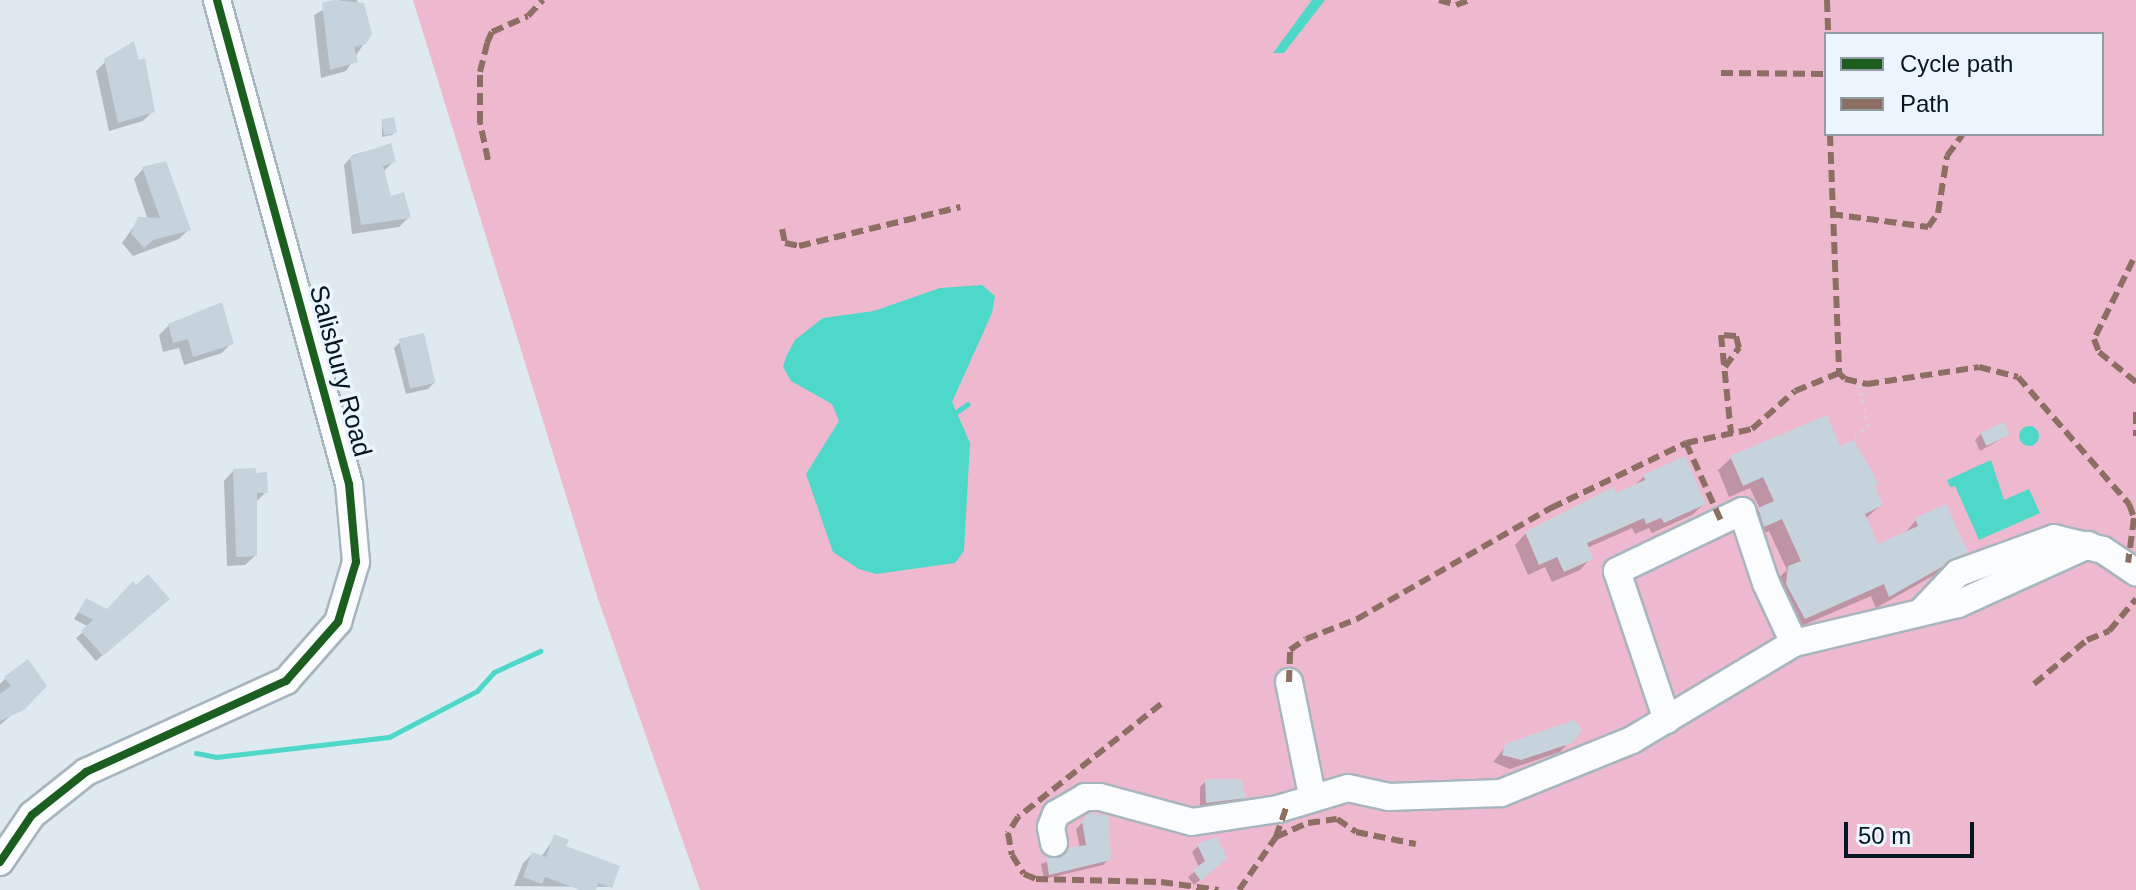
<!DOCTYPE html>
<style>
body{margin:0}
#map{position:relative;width:2136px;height:890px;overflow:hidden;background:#dfe9f0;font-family:Arial,sans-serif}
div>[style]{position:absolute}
.green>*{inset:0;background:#eeb9ce}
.water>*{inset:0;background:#4dd8c9}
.round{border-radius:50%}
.shadow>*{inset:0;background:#0003}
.stream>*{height:5px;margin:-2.5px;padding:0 2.5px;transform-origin:2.5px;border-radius:2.5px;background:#4dd8c9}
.building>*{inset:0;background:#c6d3dd;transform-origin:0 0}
.path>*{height:3px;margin-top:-1.5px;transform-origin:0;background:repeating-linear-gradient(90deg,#d3d6d9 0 2px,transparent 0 8px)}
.roads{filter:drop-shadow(2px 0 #a7b5be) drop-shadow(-2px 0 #a7b5be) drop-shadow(0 2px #a7b5be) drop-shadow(0 -2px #a7b5be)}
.minor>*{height:26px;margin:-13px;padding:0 13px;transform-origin:13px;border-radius:13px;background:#fafcfd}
.quiet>*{height:6px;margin-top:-3px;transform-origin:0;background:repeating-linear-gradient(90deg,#8d6e63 0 12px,transparent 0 18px)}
.cycleway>*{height:8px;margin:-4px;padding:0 4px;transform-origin:4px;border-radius:4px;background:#1b5e20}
span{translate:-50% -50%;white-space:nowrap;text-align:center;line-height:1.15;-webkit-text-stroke:7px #ecf5fd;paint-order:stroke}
.street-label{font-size:26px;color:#041622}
.legend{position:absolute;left:1824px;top:32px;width:280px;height:104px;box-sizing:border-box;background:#ecf5fd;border:2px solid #8f9ca5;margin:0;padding:10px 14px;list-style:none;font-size:24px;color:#041622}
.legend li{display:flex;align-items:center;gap:16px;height:40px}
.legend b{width:40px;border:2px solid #8f9ca5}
.scale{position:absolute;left:1844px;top:822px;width:130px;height:36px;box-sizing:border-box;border:4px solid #041622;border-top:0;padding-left:10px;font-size:24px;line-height:28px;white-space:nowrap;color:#041622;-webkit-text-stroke:6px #ecf5fd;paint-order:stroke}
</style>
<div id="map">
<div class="green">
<div style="clip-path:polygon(evenodd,413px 0,2136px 0,2136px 890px,700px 890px,598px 599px,413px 0,1826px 34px,2102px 34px,2102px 134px,1826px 134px,1826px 34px)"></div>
</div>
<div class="water">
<div style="clip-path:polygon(1312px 0,1325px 0,1284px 53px,1273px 53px)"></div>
<div style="clip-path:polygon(982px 285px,995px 296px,992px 313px,952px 402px,970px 443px,964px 551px,955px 563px,876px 574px,859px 569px,833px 552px,806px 474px,839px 421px,832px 404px,791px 381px,783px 367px,786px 357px,795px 340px,823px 318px,874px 311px,940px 288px)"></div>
<div class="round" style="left:2019px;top:426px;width:20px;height:20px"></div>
<div style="clip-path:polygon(1991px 460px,2004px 500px,2029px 489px,2040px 513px,1979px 540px,1955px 486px,1950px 487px,1947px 480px)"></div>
</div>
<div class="shadow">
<div style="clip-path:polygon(340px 0,357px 0,370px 34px,346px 71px,321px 78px,314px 15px)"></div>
<div style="clip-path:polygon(106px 61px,153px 111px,143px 121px,109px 131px,96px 71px)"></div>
<div style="clip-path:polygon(382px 121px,395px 132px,392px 135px,382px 137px)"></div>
<div style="clip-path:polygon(389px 145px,394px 161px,384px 171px,390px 198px,409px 217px,399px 227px,352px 234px,344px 165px,353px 155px)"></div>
<div style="clip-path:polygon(143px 169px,188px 230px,179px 239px,133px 256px,122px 243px,139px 219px,148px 220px,134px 179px)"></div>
<div style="clip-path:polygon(169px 325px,231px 343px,222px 353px,184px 365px,179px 348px,163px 352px,159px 335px)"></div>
<div style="clip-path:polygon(400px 342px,434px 383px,428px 389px,406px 394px,394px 348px)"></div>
<div style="clip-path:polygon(1826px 417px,1839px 448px,1873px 487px,1881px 505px,1865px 519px,1877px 546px,1904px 534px,1916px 520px,1965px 552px,1952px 565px,1876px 608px,1871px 596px,1792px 630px,1775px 581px,1787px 570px,1769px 531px,1751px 539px,1746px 522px,1760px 509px,1750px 488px,1729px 497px,1718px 470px,1731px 458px)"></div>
<div style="clip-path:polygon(1981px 434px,2008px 435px,1980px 451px,1975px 440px)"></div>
<div style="clip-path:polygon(233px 471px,266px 492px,255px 503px,255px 556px,245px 565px,227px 566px,224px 481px)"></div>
<div style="clip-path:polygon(1644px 476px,1704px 504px,1692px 515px,1652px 533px,1649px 528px,1635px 534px,1632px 528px,1587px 548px,1591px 558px,1580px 570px,1552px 582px,1545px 567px,1528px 575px,1515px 545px,1526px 533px,1632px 488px)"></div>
<div style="clip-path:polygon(86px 600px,107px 612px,161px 604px,96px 661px,76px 638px,89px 627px,74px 619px)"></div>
<div style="clip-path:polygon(5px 679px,45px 686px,0 725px,0 684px)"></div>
<div style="clip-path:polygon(1570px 741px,1560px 752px,1510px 769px,1493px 762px,1506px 746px)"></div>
<div style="clip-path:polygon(1206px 781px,1244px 791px,1244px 797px,1238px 803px,1200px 808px,1200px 787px)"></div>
<div style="clip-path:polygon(1090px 815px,1109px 859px,1103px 865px,1044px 879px,1041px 864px,1080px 848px,1076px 829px)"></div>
<div style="clip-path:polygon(555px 837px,564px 847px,610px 887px,514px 886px,523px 863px,532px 854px,541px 857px)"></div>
<div style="clip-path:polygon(1198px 846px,1219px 864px,1194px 885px,1188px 877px,1199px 868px,1192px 852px)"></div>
</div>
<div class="stream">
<div style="left:952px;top:415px;width:19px;rotate:-35deg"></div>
<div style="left:196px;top:753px;width:20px;rotate:11deg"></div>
<div style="left:216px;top:757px;width:174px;rotate:-6.6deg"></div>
<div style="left:389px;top:737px;width:99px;rotate:-27.6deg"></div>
<div style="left:477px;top:691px;width:25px;rotate:-48deg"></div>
<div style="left:494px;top:672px;width:51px;rotate:-24.5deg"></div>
</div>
<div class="building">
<div style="clip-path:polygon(334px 0,364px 3px,372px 34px,366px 44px,354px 47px,358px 62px,330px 70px,322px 3px)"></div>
<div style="clip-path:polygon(134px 41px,139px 60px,145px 58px,155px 112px,118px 123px,104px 59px)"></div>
<div style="left:394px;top:117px;width:16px;height:13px;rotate:79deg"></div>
<div style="clip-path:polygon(391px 143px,396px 162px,383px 166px,391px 196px,404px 192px,411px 218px,361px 225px,350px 157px)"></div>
<div style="clip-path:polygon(166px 161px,191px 230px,153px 240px,144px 248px,131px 233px,138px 217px,160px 218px,142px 167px)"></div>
<div style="clip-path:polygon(222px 302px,234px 344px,193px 357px,188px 339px,173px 343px,168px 324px)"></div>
<div style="left:424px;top:333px;width:51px;height:26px;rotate:77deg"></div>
<div style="clip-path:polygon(1827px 415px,1840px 446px,1854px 440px,1879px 484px,1875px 486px,1883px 505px,1865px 514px,1878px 544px,1918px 526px,1915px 518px,1946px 504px,1968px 552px,1889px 597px,1884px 584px,1805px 619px,1786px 584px,1788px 566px,1801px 561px,1782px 519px,1764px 527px,1758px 508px,1774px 501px,1763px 477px,1743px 486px,1730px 456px)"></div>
<div style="left:2004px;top:422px;width:14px;height:26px;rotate:65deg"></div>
<div style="clip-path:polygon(1685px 456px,1706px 504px,1664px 523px,1661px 518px,1646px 524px,1644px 518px,1587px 543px,1593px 559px,1564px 572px,1557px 557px,1539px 565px,1525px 532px,1613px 487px,1616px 493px,1645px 480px,1643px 475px)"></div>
<div style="clip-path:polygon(256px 468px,256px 473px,267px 472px,268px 493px,257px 493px,257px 556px,236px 557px,233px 469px)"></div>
<div style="clip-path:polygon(148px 574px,170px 599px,103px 656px,81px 631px,93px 620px,78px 612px,86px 598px,107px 609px,133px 581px,136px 585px)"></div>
<div style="clip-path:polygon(28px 659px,47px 686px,24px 710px,0 721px,0 694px,11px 686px,4px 677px)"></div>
<div style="clip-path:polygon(1574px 720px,1582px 730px,1572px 743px,1521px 760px,1502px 755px,1505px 744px)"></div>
<div style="clip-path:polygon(1205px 779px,1241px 779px,1246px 798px,1206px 803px)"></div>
<div style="clip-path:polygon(1089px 813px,1109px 816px,1111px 860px,1049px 875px,1046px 856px,1058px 858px,1069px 848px,1086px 845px,1082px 821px)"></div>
<div style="clip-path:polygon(554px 834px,569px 840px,566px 846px,620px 866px,612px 888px,598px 883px,596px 890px,580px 890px,545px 877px,542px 884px,523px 877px,532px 852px,546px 857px)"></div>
<div style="clip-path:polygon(1217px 837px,1227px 858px,1201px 881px,1193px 870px,1205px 861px,1197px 844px)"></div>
</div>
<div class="path">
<div style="left:1855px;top:435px;width:16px;rotate:-35deg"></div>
<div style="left:1868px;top:426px;width:44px;rotate:-101.8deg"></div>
</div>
<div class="roads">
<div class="minor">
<div style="left:1922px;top:611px;width:52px;rotate:-46.5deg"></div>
<div style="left:1958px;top:573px;width:102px;rotate:-20deg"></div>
<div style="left:2054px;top:538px;width:50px;rotate:13.8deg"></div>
<div style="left:2103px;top:550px;width:40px;rotate:34deg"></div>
<div style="left:1289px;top:682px;width:115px;rotate:78.5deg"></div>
<div style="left:1667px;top:720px;width:157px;rotate:-108.6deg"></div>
<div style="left:1617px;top:571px;width:139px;rotate:-25.6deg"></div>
<div style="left:1742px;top:511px;width:76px;rotate:71.6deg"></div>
<div style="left:1766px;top:583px;width:66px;rotate:65deg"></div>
<div style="left:1054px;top:843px;width:16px;rotate:-101deg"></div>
<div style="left:1051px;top:827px;width:14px;rotate:-69deg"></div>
<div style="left:1056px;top:814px;width:34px;rotate:-30deg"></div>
<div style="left:1085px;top:797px;width:15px"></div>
<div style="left:1100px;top:797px;width:95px;rotate:15.2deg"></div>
<div style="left:1192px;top:822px;width:87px;rotate:-8.6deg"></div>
<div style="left:1278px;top:809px;width:73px;rotate:-16.7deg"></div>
<div style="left:1348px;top:788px;width:42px;rotate:12.4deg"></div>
<div style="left:1389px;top:797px;width:112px;rotate:-2deg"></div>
<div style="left:1501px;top:793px;width:141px;rotate:-22deg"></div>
<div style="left:1632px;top:740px;width:189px;rotate:-30.9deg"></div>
<div style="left:1794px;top:643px;width:169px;rotate:-13.4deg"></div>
<div style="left:1958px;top:604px;width:143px;rotate:-24.4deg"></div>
<div style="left:0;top:862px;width:57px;rotate:-55.8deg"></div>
<div style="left:32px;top:815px;width:69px;rotate:-38.5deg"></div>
<div style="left:86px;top:772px;width:220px;rotate:-24.5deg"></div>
<div style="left:286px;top:681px;width:79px;rotate:-48.6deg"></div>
<div style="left:338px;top:622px;width:63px;rotate:-73.3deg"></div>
<div style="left:356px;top:562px;width:78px;rotate:-95.1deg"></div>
<div style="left:349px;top:484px;width:502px;rotate:-105.26deg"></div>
</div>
</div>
<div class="quiet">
<div style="left:1439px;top:0;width:18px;rotate:16deg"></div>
<div style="left:1456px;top:5px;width:15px;rotate:-20deg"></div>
<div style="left:1827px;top:0;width:34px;rotate:88deg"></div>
<div style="left:1721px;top:73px;width:105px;rotate:0.5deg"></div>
<div style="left:1830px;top:134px;width:239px;rotate:87.8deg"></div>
<div style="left:1839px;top:373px;width:8px;rotate:45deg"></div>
<div style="left:1845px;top:379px;width:23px;rotate:13deg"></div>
<div style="left:1867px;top:384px;width:113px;rotate:-8.6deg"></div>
<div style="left:1979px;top:367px;width:40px;rotate:14.4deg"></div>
<div style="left:2018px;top:377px;width:169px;rotate:48.8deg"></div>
<div style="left:2129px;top:504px;width:15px;rotate:70deg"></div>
<div style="left:2134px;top:518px;width:45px;rotate:97.6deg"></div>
<div style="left:488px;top:160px;width:38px;rotate:-102deg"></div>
<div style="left:480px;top:123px;width:51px;rotate:-90deg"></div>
<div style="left:480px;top:72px;width:30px;rotate:-76deg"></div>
<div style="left:487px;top:43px;width:12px;rotate:-66deg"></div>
<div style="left:492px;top:32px;width:39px;rotate:-24deg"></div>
<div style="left:528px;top:16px;width:22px;rotate:-47deg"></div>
<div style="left:1831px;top:214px;width:98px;rotate:7.6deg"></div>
<div style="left:1928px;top:227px;width:17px;rotate:-54deg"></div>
<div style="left:1938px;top:213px;width:58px;rotate:-81deg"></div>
<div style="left:1947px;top:156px;width:26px;rotate:-54deg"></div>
<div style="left:782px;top:229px;width:14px;rotate:78deg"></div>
<div style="left:785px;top:243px;width:14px;rotate:12deg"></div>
<div style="left:799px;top:246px;width:166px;rotate:-13.6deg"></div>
<div style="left:2133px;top:260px;width:88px;rotate:116.3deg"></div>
<div style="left:2094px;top:339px;width:14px;rotate:69deg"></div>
<div style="left:2099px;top:352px;width:48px;rotate:39deg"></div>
<div style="left:1725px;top:367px;width:24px;rotate:-54deg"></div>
<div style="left:1739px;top:348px;width:12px;rotate:-104deg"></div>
<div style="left:1736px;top:336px;width:15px;rotate:-176deg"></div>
<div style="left:1721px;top:335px;width:99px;rotate:84.2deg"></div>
<div style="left:2136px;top:412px;width:24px;rotate:90deg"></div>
<div style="left:1686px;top:443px;width:85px;rotate:65.8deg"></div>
<div style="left:1289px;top:682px;width:32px;rotate:-88deg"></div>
<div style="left:1290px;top:650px;width:19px;rotate:-35deg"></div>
<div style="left:1306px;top:639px;width:55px;rotate:-21.4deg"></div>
<div style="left:1357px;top:619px;width:224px;rotate:-29.8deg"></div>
<div style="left:1551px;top:508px;width:150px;rotate:-25.7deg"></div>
<div style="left:1686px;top:443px;width:67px;rotate:-12deg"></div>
<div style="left:1752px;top:429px;width:57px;rotate:-41.5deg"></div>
<div style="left:1795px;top:391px;width:48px;rotate:-22.2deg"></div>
<div style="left:2034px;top:684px;width:69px;rotate:-39.7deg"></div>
<div style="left:2087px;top:640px;width:24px;rotate:-22deg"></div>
<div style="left:2109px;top:631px;width:42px;rotate:-49.8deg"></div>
<div style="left:1161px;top:704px;width:182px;rotate:141.7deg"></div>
<div style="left:1018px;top:817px;width:19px;rotate:122deg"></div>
<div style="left:1008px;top:833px;width:22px;rotate:80deg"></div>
<div style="left:1012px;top:855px;width:22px;rotate:58deg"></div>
<div style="left:1024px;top:874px;width:13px;rotate:23deg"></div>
<div style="left:1036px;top:879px;width:125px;rotate:1.4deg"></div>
<div style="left:1161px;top:882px;width:58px;rotate:8deg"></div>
<div style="left:1276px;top:837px;width:34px;rotate:-71deg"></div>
<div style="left:1239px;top:890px;width:65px;rotate:-55.1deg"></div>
<div style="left:1276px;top:837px;width:35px;rotate:-24deg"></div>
<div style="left:1308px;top:823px;width:29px;rotate:-8deg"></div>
<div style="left:1337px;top:819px;width:23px;rotate:34deg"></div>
<div style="left:1356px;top:832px;width:61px;rotate:11.3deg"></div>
</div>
<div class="cycleway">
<div style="left:0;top:862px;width:57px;rotate:-55.8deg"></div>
<div style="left:32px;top:815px;width:69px;rotate:-38.5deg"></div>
<div style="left:86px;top:772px;width:220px;rotate:-24.5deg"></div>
<div style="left:286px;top:681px;width:79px;rotate:-48.6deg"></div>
<div style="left:338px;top:622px;width:63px;rotate:-73.3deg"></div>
<div style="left:356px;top:562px;width:78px;rotate:-95.1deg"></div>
<div style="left:349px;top:484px;width:502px;rotate:-105.26deg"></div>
</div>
<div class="street-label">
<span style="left:340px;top:371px;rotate:75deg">Salisbury Road</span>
</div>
<ul class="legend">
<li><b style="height:10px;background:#1b5e20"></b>Cycle path</li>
<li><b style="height:10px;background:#8d6e63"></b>Path</li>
</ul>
<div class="scale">50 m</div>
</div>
